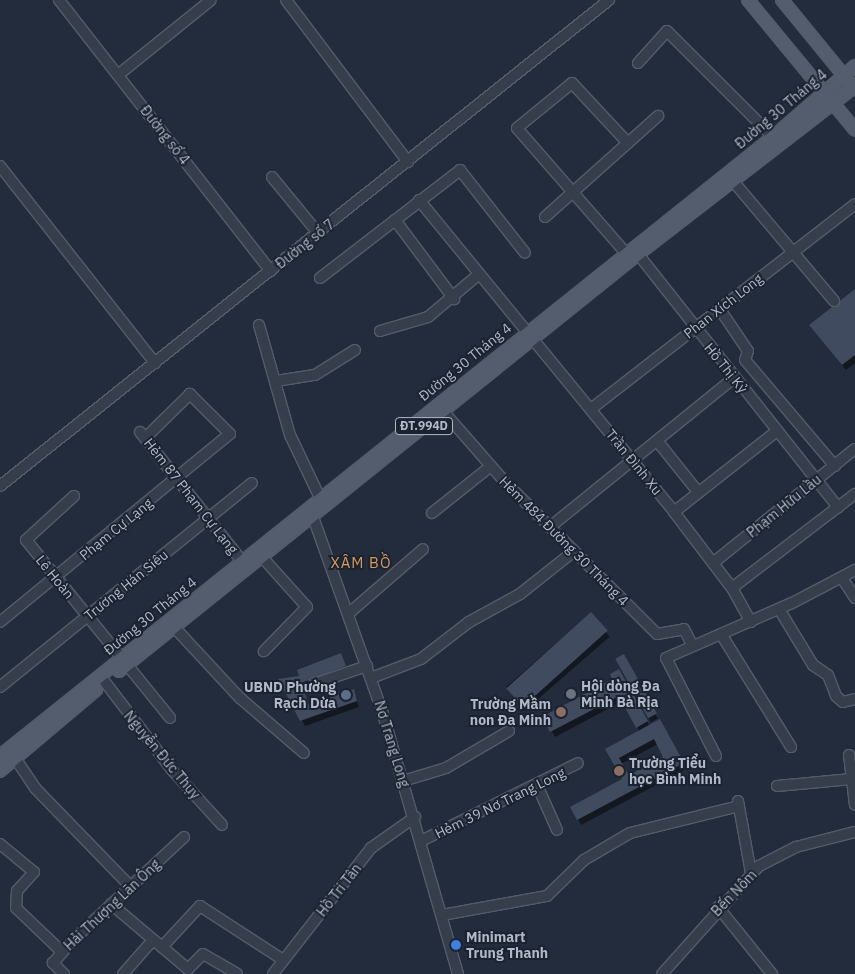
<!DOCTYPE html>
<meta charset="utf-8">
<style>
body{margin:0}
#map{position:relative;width:855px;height:974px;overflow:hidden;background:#222c3c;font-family:"IBM Plex Sans",sans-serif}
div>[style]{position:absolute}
.shadow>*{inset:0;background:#0007;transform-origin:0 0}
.building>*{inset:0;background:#414b5f;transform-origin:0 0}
.roads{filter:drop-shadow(1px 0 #545c6a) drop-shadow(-1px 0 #545c6a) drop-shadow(0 1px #545c6a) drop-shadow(0 -1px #545c6a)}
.minor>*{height:10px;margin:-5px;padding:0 5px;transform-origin:5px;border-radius:5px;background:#363e4c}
.major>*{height:12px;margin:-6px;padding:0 6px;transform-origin:6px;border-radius:6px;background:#545d6d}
.dots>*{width:14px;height:14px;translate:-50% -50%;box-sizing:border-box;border:2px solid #1b2331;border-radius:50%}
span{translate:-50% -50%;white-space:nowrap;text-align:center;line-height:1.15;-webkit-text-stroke:4px #1b2331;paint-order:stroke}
.shield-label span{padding:1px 4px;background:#1b2331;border:1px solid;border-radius:4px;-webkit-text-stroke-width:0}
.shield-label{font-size:12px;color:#b1b9c8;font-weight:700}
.street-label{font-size:14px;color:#b1b9c8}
.poi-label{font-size:14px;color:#b1b9c8;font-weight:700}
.left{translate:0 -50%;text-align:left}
.right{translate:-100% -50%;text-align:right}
.neighbourhood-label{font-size:15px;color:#d79a5d;letter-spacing:1px}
</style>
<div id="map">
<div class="shadow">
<div style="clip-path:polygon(855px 290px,855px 363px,846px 370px,810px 325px)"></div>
<div style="left:590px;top:614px;width:30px;height:111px;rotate:49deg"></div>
<div style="left:624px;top:655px;width:72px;height:8px;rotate:62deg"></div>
<div style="clip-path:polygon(343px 659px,347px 670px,305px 687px,298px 671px)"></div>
<div style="clip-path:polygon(evenodd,619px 670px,650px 727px,660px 721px,686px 769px,581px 825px,572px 808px,624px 780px,607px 749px,640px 732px,623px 701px,555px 737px,544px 717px,614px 679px,619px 670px,658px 744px,665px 757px,628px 777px,621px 764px,658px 744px)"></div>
<div style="clip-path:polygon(298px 678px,310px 707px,353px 691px,359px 707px,305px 726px,280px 680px)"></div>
</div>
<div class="building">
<div style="clip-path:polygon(855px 289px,855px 355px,842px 365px,809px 325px)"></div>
<div style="left:591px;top:612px;width:25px;height:114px;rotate:48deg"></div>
<div style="clip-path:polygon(341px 653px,346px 666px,301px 683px,309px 705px,354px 689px,357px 701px,300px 721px,278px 679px,299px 676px,297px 670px)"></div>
<div style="left:624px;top:654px;width:68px;height:10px;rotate:61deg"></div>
<div style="clip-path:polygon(619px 669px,648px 721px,636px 728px,619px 696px,550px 732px,542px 717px,612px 679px,610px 674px)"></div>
<div style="clip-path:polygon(evenodd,660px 719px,684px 763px,577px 820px,570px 807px,622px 779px,605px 749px,660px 719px,654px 739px,663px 757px,629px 775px,619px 758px,654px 739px)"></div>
</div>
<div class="roads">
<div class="minor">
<div style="left:59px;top:0;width:344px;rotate:52deg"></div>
<div style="left:286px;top:0;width:203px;rotate:53deg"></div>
<div style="left:638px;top:63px;width:43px;rotate:-47.8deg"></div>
<div style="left:667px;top:31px;width:150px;rotate:45deg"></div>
<div style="left:118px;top:75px;width:119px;rotate:-38.9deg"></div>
<div style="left:0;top:166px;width:251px;rotate:51.8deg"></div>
<div style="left:272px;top:177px;width:72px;rotate:50.6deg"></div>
<div style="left:733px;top:181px;width:157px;rotate:49.9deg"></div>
<div style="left:419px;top:200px;width:403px;rotate:50.7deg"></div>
<div style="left:674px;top:512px;width:96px;rotate:52.7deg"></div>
<div style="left:732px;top:588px;width:39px;rotate:61deg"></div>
<div style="left:545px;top:217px;width:152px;rotate:-41.8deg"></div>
<div style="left:395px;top:220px;width:99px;rotate:53.2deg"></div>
<div style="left:625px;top:252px;width:164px;rotate:-131.1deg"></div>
<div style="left:517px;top:128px;width:71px;rotate:-39.3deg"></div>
<div style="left:572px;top:83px;width:82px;rotate:47deg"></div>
<div style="left:638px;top:254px;width:323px;rotate:51.7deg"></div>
<div style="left:320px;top:278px;width:177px;rotate:-37.6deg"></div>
<div style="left:460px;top:170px;width:105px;rotate:51.9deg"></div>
<div style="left:721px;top:311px;width:48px;rotate:56deg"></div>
<div style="left:748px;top:351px;width:9px;rotate:108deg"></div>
<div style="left:745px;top:360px;width:139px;rotate:49.7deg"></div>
<div style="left:259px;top:325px;width:114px;rotate:74.3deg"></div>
<div style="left:290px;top:435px;width:70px;rotate:64.5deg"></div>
<div style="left:380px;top:331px;width:50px;rotate:-16.3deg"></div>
<div style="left:428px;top:317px;width:67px;rotate:-40.1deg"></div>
<div style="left:276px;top:381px;width:39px;rotate:-9deg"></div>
<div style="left:315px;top:375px;width:47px;rotate:-32deg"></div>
<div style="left:591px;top:409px;width:334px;rotate:-37.8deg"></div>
<div style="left:443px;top:411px;width:93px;rotate:48.9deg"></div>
<div style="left:504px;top:481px;width:216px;rotate:45deg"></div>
<div style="left:657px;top:634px;width:27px;rotate:-10deg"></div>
<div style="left:684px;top:629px;width:18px;rotate:63deg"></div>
<div style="left:140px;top:432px;width:164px;rotate:51.7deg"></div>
<div style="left:658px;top:442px;width:64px;rotate:51.3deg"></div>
<div style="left:0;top:486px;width:779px;rotate:-38.59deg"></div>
<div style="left:74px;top:496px;width:65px;rotate:137.5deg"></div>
<div style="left:26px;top:540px;width:229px;rotate:51deg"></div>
<div style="left:674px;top:512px;width:131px;rotate:-38.2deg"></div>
<div style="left:432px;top:513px;width:75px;rotate:-38.5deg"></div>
<div style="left:313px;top:517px;width:209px;rotate:70.4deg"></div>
<div style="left:383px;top:714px;width:271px;rotate:73.9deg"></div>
<div style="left:550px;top:527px;width:237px;rotate:-39deg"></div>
<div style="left:262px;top:557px;width:67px;rotate:48deg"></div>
<div style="left:307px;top:607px;width:62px;rotate:134.3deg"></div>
<div style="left:713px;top:563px;width:182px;rotate:-38.8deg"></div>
<div style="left:842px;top:578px;width:24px;rotate:57deg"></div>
<div style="left:732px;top:588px;width:155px;rotate:-37.4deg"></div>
<div style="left:779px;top:609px;width:66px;rotate:58.7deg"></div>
<div style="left:813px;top:665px;width:18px;rotate:34deg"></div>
<div style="left:828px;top:675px;width:22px;rotate:69deg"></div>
<div style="left:836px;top:696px;width:9px;rotate:41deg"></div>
<div style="left:843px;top:702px;width:12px;rotate:-14deg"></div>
<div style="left:348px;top:614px;width:99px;rotate:-40.9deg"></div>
<div style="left:0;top:622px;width:297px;rotate:-39.3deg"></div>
<div style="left:230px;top:434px;width:57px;rotate:-135deg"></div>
<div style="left:190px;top:394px;width:63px;rotate:135.6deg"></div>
<div style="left:174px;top:627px;width:97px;rotate:47.1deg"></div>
<div style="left:240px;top:698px;width:84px;rotate:40.7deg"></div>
<div style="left:721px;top:634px;width:133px;rotate:58.2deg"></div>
<div style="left:371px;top:678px;width:53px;rotate:-20.8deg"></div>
<div style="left:421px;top:659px;width:61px;rotate:-37.6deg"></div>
<div style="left:469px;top:622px;width:58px;rotate:-28.8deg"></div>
<div style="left:520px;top:594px;width:69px;rotate:-38.5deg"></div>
<div style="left:105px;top:682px;width:111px;rotate:52.7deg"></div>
<div style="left:172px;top:770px;width:74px;rotate:47.7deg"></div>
<div style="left:314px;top:684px;width:56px;rotate:-18.8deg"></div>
<div style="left:0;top:687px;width:324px;rotate:-39deg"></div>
<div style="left:849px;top:755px;width:50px;rotate:83.2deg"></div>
<div style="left:716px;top:756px;width:110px;rotate:-117deg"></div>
<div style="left:666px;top:658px;width:137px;rotate:-23.6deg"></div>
<div style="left:792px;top:603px;width:71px;rotate:-27.6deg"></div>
<div style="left:15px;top:758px;width:36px;rotate:56deg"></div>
<div style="left:35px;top:788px;width:138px;rotate:45.9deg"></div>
<div style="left:403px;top:781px;width:45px;rotate:-16.8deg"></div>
<div style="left:446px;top:768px;width:73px;rotate:-30.4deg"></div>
<div style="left:537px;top:785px;width:49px;rotate:66deg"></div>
<div style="left:777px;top:786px;width:75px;rotate:-5.3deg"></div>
<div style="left:738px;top:801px;width:73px;rotate:79.8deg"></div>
<div style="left:421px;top:841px;width:175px;rotate:-26.4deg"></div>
<div style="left:0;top:844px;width:44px;rotate:39.5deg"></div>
<div style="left:34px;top:872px;width:25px;rotate:132deg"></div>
<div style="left:17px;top:891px;width:17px;rotate:93deg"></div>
<div style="left:16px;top:908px;width:64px;rotate:43.7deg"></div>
<div style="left:111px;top:904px;width:101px;rotate:40.2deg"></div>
<div style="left:188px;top:969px;width:21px;rotate:-45deg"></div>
<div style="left:203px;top:954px;width:39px;rotate:30deg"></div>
<div style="left:718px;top:907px;width:86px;rotate:51.1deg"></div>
<div style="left:442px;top:915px;width:107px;rotate:-10.3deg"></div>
<div style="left:547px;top:896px;width:52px;rotate:-44.2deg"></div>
<div style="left:584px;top:860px;width:53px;rotate:-30.4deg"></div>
<div style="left:630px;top:833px;width:112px;rotate:-13.9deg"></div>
<div style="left:162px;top:947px;width:56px;rotate:-47.2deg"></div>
<div style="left:200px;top:906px;width:99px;rotate:33deg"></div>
<div style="left:64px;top:974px;width:16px;rotate:-135deg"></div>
<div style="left:53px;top:963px;width:32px;rotate:-49deg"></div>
<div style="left:74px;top:939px;width:150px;rotate:-42.8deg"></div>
<div style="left:123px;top:974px;width:45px;rotate:-48.6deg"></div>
<div style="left:273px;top:974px;width:160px;rotate:-52.1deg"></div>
<div style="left:371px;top:848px;width:54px;rotate:-35.2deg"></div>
<div style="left:662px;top:974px;width:145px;rotate:-48.1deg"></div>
<div style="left:759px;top:866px;width:42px;rotate:-27.2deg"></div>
<div style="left:796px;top:847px;width:61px;rotate:-14.3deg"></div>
</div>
<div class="major">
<div style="left:748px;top:0;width:168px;rotate:50.5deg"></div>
<div style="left:782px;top:0;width:106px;rotate:50.7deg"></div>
<div style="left:119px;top:671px;width:666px;rotate:-38.78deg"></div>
<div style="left:638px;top:254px;width:274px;rotate:-37.7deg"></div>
<div style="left:0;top:756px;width:990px;rotate:-38.69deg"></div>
<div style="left:773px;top:137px;width:108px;rotate:-40.9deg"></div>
<div style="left:0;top:771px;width:126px;rotate:-40.2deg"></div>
</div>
</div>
<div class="dots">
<div style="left:571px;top:694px;background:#6b7280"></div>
<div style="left:346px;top:695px;background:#5c6f8a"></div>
<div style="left:561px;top:712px;background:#8d6e63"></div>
<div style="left:619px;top:771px;background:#8d6e63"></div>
<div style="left:456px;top:945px;background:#3f7fe0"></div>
</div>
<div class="shield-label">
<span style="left:424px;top:426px">ĐT.994D</span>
</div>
<div class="street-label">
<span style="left:781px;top:109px;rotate:-40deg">Đường 30 Tháng 4</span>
<span style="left:165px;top:135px;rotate:52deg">Đường số 4</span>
<span style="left:305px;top:244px;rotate:-38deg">Đường số 7</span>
<span style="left:723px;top:306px;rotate:-38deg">Phan Xích Long</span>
<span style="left:465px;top:362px;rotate:-39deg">Đường 30 Tháng 4</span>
<span style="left:726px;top:368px;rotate:51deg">Hồ Thị Kỷ</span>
<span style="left:634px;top:462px;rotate:51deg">Trần Đình Xu</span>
<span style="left:191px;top:496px;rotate:52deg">Hẻm 87 Phạm Cự Lạng</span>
<span style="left:784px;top:506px;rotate:-39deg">Phạm Hữu Lầu</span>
<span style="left:116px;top:529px;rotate:-39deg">Phạm Cự Lạng</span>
<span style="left:564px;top:541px;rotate:45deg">Hẻm 484 Đường 30 Tháng 4</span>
<span style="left:55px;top:577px;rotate:51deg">Lê Hoàn</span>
<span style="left:126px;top:585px;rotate:-39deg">Trương Hán Siêu</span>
<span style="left:150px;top:616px;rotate:-39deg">Đường 30 Tháng 4</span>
<span style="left:392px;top:744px;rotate:73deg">Nơ Trang Long</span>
<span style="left:162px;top:755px;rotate:50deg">Nguyễn Đức Thụy</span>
<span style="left:500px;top:803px;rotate:-26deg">Hẻm 39 Nơ Trang Long</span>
<span style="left:339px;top:890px;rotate:-52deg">Hồ Tri Tân</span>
<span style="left:734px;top:893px;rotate:-46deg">Bến Nôm</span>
<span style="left:112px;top:905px;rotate:-43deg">Hải Thượng Lãn Ông</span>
</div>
<div class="poi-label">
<span class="left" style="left:581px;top:694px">Hội dòng Đa<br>Minh Bà Rịa</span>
<span class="right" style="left:336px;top:695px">UBND Phường<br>Rạch Dừa</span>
<span class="right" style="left:551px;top:712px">Trường Mầm<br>non Đa Minh</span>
<span class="left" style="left:629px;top:771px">Trường Tiểu<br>học Bình Minh</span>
<span class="left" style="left:466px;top:945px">Minimart<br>Trung Thanh</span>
</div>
<div class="neighbourhood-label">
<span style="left:361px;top:563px">XÂM BỒ</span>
</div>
</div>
